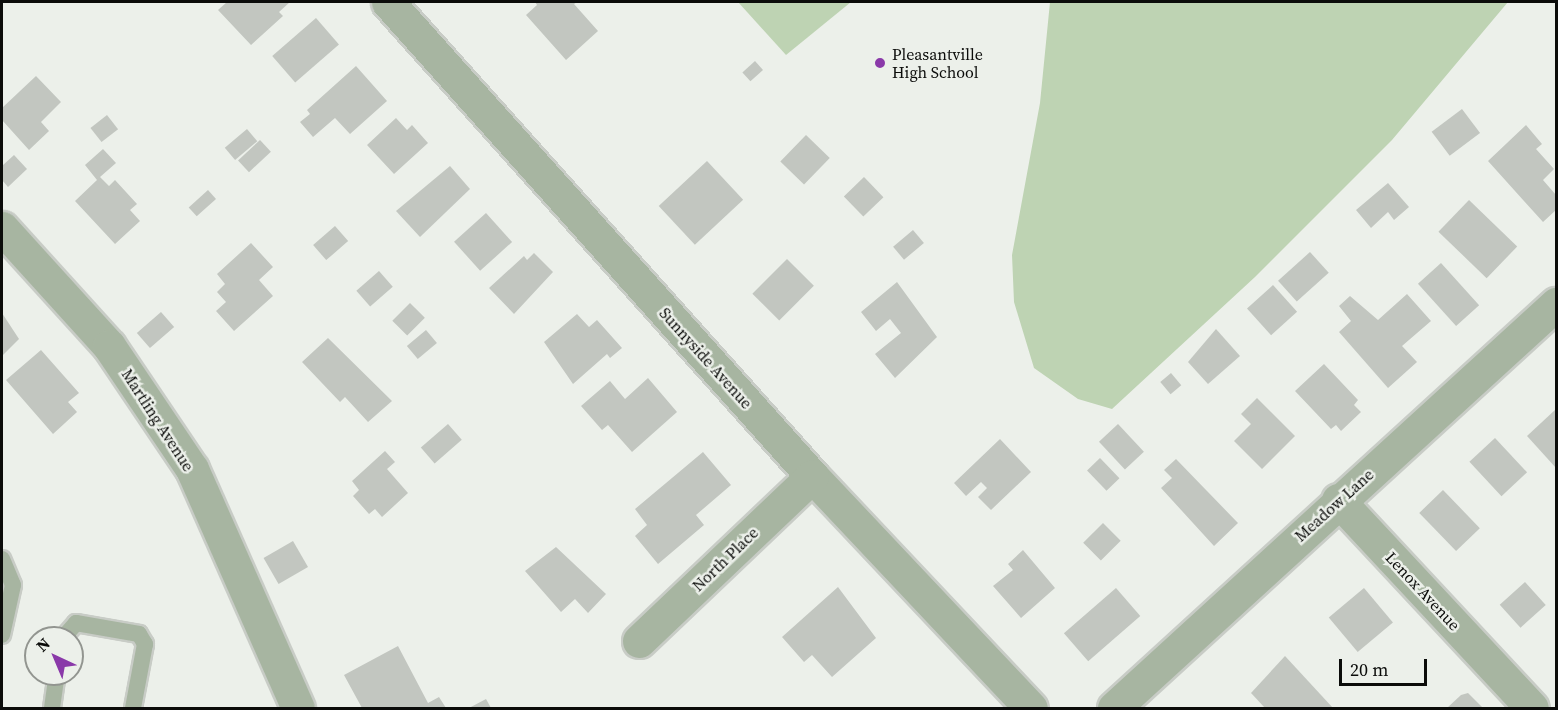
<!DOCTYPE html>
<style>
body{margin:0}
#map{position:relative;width:1558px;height:710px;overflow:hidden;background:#ecf0ea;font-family:"Source Serif 4",serif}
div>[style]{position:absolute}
.green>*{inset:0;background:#bed3b3}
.building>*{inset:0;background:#c2c6c0;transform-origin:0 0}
.roads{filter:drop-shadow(2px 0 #c8ccc6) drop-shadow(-2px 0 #c8ccc6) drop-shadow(0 2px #c8ccc6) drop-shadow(0 -2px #c8ccc6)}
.lane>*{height:16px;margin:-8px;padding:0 8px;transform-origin:8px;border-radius:8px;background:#a7b5a1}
.street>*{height:33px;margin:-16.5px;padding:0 16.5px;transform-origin:16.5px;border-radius:16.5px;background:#a7b5a1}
.dots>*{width:16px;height:16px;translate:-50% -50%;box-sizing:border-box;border:3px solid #ecf0ea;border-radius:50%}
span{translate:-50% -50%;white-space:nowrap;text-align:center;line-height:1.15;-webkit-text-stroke:5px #ecf0ea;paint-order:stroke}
.poi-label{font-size:16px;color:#0b0c0a}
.left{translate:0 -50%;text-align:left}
.street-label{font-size:16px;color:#0b0c0a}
.frame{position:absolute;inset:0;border:3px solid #0b0c0a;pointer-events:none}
.north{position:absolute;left:24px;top:626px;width:60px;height:60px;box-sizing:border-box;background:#ecf0ea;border:2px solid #929590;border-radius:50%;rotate:316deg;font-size:16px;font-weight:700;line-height:24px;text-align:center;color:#0b0c0a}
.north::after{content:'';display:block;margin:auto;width:21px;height:27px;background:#8a39a9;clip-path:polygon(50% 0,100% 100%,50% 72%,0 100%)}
.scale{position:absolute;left:1339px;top:659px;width:88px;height:27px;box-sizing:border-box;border:3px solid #0b0c0a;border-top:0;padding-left:8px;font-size:18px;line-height:21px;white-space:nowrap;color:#0b0c0a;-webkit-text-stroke:4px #ecf0ea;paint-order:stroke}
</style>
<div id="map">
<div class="green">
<div style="clip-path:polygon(738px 2px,851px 2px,786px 55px)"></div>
<div style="clip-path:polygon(1050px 2px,1508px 2px,1392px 140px,1255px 277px,1112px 409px,1078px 399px,1034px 368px,1014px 302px,1012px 255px,1040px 103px)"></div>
</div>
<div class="building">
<div style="clip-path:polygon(227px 2px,290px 2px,279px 12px,283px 16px,251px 45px,218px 10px)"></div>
<div style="clip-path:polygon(535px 2px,577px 2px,574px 4px,598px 31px,566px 60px,526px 15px,537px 5px)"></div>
<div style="left:316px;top:18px;width:35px;height:58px;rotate:49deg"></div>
<div style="left:755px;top:61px;width:12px;height:17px;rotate:48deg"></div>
<div style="clip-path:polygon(356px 66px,387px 101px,350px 134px,335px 118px,313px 137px,300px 122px,310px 114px,307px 110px)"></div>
<div style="clip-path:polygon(36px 76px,61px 102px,41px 122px,49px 131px,29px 150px,2px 120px,2px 108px)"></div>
<div style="left:1462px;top:109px;width:30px;height:38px;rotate:53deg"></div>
<div style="left:107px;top:115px;width:18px;height:21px;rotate:52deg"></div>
<div style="clip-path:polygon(396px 118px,407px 130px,412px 125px,428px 143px,394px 174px,367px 145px)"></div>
<div style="clip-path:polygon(1526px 125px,1542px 144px,1536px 149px,1554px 169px,1543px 180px,1556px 195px,1556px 210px,1543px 222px,1488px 161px)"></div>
<div style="left:247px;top:129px;width:16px;height:29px;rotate:50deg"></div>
<div style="left:806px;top:135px;width:33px;height:37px;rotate:44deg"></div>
<div style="left:260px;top:140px;width:16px;height:30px;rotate:47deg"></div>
<div style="clip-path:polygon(103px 149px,116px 163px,100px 177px,109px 186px,115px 180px,137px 204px,130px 210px,140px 221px,115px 244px,75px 201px,97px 180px,85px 165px)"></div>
<div style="clip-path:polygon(14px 155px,27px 169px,8px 187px,2px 180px,2px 166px)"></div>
<div style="left:707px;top:161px;width:53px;height:66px;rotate:47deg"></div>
<div style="clip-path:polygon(450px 166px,470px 189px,420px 237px,396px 211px)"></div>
<div style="left:864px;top:177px;width:28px;height:28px;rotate:46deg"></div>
<div style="clip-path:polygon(1388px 183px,1409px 207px,1394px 220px,1388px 212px,1371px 228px,1356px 210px)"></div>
<div style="left:208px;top:190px;width:12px;height:26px;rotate:48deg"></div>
<div style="left:1469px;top:200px;width:67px;height:44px;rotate:44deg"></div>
<div style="left:486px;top:213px;width:39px;height:43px;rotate:48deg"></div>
<div style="left:335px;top:226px;width:20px;height:29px;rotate:49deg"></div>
<div style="left:913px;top:230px;width:17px;height:26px;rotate:50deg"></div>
<div style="clip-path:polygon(251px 243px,273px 267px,259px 280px,273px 296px,234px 331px,216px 311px,226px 302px,217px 292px,225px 284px,217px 274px)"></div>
<div style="left:1310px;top:252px;width:28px;height:43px;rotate:48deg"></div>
<div style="clip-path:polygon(534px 253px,553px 272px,514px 314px,489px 288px,524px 256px,527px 260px)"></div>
<div style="left:787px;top:259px;width:38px;height:49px;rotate:45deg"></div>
<div style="left:1441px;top:263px;width:57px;height:31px;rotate:48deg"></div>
<div style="left:379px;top:271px;width:21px;height:30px;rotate:49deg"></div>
<div style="clip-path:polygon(897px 282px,937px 337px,895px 378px,875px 354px,901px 333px,890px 319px,876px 331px,861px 312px)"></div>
<div style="left:1273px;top:285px;width:36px;height:35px;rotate:48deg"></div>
<div style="clip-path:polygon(1407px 294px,1431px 321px,1402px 346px,1417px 362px,1388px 388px,1339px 332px,1351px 321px,1339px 306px,1350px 296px,1378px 320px)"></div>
<div style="left:410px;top:303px;width:21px;height:25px;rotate:45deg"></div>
<div style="left:161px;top:312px;width:20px;height:32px;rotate:49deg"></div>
<div style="clip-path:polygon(2px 313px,19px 339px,2px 356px)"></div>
<div style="clip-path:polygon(577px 314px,589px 327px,597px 320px,622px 348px,610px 358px,607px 354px,573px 384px,544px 342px)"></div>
<div style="clip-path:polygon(1216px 329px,1240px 356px,1208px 384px,1188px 362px)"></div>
<div style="left:426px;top:330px;width:17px;height:25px;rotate:50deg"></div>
<div style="clip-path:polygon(328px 338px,392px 401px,368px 422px,345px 397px,340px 402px,302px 362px)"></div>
<div style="clip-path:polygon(41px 350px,79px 393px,68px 402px,77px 412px,53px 434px,6px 380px)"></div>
<div style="clip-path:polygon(1324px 364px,1358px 400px,1354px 405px,1361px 412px,1341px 431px,1336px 425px,1331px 429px,1295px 391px)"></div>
<div style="left:1171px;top:373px;width:16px;height:14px;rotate:50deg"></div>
<div style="clip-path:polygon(648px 378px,677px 412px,632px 452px,608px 425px,602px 430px,581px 406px,610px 381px,625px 399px)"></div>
<div style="clip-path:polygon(1257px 398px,1295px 436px,1262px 469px,1234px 441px,1251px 424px,1241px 414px)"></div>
<div style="clip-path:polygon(1556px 409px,1556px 468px,1527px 436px)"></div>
<div style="left:448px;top:424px;width:21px;height:36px;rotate:49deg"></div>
<div style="left:1118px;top:424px;width:38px;height:26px;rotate:47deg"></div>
<div style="left:1495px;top:438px;width:47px;height:35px;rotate:47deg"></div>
<div style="clip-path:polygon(1000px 439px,1031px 472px,991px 510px,978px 497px,987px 488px,981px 482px,966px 496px,954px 483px)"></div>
<div style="clip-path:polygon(385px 451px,395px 462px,387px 469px,408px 493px,382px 517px,375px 509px,369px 514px,353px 496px,359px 490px,352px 481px)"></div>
<div style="clip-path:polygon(703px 452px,731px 485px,696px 515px,704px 525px,658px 564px,635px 536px,647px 525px,635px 509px)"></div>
<div style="left:1100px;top:458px;width:28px;height:18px;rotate:46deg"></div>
<div style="clip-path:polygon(1176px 459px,1238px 523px,1214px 546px,1161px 488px,1172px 478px,1164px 470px)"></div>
<div style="left:1443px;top:490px;width:53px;height:33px;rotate:46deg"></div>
<div style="left:1103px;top:523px;width:25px;height:28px;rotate:45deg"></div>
<div style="left:293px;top:541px;width:30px;height:34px;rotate:60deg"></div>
<div style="clip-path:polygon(556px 547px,606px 594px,588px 613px,575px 599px,561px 612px,525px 571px)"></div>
<div style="clip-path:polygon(1023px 550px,1055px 588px,1021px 618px,993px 586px,1013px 570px,1008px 564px)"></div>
<div style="left:1525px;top:582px;width:31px;height:34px;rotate:48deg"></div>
<div style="clip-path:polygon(838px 587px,876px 638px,832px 677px,812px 655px,804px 662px,782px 637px)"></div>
<div style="left:1116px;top:588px;width:37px;height:69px;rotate:49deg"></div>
<div style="left:1364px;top:588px;width:45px;height:46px;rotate:50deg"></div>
<div style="clip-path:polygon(398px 646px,428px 703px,439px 697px,446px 708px,362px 708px,344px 675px)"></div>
<div style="clip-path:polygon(1285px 656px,1333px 708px,1265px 708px,1251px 693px)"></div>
<div style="clip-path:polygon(1468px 693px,1483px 708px,1447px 708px,1461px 695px)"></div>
<div style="clip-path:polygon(486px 699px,491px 708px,469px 708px)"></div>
</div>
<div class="roads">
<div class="lane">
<div style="left:2px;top:559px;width:28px;rotate:67deg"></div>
<div style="left:13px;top:585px;width:51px;rotate:102.4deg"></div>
<div style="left:63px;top:638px;width:20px;rotate:-49deg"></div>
<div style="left:76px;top:623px;width:64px;rotate:9.9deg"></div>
<div style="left:139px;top:634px;width:12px;rotate:59deg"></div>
<div style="left:145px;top:644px;width:65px;rotate:100.6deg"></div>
<div style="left:52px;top:708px;width:34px;rotate:-82deg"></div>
</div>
<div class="street">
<div style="left:388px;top:2px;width:636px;rotate:48.19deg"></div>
<div style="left:812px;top:476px;width:319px;rotate:46.7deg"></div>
<div style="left:2px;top:228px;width:159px;rotate:47.8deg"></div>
<div style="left:109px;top:346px;width:148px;rotate:56deg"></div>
<div style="left:192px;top:469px;width:261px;rotate:66.1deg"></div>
<div style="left:1338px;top:500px;width:284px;rotate:47deg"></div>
<div style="left:639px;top:641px;width:239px;rotate:-43.6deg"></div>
<div style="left:1114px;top:708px;width:599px;rotate:-42.43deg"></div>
</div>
</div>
<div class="dots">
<div style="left:880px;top:63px;background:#8a39a9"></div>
</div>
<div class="poi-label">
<span class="left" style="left:892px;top:63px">Pleasantville<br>High School</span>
</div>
<div class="street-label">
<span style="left:706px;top:358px;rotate:48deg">Sunnyside Avenue</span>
<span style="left:158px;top:420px;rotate:57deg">Martling Avenue</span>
<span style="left:1334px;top:505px;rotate:-42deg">Meadow Lane</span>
<span style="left:725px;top:559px;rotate:-44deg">North Place</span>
<span style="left:1423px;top:591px;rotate:47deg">Lenox Avenue</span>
</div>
<div class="frame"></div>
<div class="north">N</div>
<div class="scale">20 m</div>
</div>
